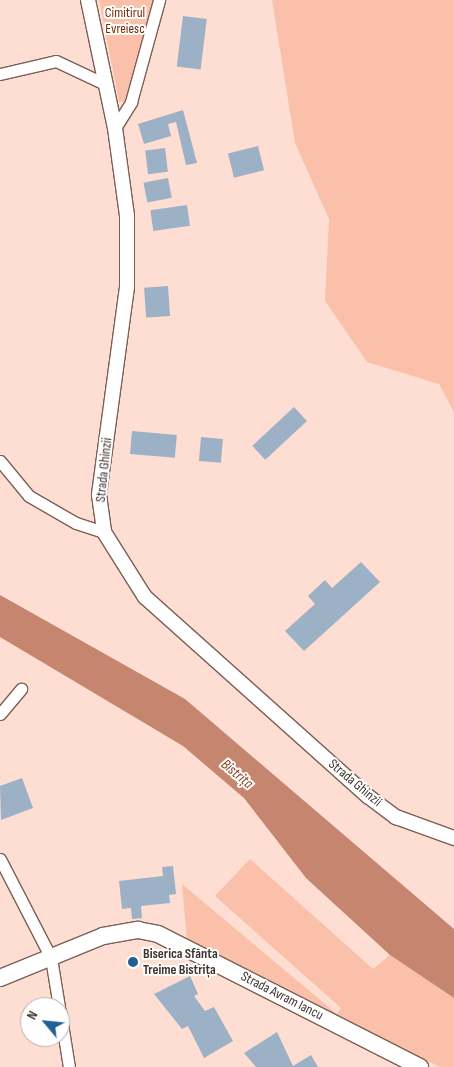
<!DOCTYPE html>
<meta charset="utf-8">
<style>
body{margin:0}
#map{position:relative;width:454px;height:1067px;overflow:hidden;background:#feded2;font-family:"Sofia Sans Condensed",sans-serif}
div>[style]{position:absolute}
.green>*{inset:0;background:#fbc0aa}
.water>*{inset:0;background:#c5856e}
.building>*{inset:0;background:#9cb1c6;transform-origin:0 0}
.roads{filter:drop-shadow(1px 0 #7a5f55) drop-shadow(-1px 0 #7a5f55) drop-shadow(0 1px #7a5f55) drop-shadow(0 -1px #7a5f55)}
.minor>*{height:11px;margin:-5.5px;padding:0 5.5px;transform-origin:5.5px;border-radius:5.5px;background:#fff}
.tertiary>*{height:14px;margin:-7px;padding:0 7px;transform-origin:7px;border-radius:7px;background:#fff}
.secondary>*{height:16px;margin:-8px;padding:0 8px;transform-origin:8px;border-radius:8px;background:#fff}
.dots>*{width:14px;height:14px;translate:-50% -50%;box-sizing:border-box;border:2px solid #fff;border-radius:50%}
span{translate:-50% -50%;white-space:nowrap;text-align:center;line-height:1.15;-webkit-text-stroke:4px #fff;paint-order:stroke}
.park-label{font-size:14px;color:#772b07}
.street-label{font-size:14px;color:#40342f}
.poi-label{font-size:14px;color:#40342f;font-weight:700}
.left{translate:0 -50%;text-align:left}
.water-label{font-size:15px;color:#883a1a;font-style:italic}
.north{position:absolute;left:20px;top:997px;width:50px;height:50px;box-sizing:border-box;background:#fff;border:1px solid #b3aeac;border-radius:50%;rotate:298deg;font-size:14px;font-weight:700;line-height:20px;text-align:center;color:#40342f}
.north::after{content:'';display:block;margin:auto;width:18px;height:22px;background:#235e95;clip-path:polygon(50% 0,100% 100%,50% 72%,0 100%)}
</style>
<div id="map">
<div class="green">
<div style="clip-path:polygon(99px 0,153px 0,127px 101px,119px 102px)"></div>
<div style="clip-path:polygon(272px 0,454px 0,454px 412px,439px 384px,367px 362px,325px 301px,329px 219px,295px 143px)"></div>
<div style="clip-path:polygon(250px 859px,373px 969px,390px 955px,454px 998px,454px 1067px,440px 1067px,187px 941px,182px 884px,337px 1014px,341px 1008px,215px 896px)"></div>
</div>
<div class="water">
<div style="clip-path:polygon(0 595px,185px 699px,454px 929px,454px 998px,390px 955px,306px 878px,244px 798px,183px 746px,0 637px)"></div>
</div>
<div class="building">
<div style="left:183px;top:16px;width:24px;height:51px;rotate:7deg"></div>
<div style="clip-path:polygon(183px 110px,197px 163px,186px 165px,176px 122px,168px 124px,171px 136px,144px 144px,138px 124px)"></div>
<div style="left:258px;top:146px;width:25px;height:31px;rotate:76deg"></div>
<div style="left:165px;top:148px;width:24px;height:20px;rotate:83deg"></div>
<div style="left:168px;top:178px;width:20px;height:25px;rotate:79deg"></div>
<div style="left:187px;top:205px;width:21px;height:37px;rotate:82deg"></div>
<div style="left:168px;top:286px;width:30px;height:24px;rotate:86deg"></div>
<div style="left:294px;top:407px;width:19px;height:57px;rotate:47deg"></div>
<div style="left:132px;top:431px;width:45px;height:23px;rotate:5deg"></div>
<div style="left:201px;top:437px;width:22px;height:24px;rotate:5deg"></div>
<div style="clip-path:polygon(361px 562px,380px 582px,304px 651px,285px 631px,315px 604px,308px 596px,325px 580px,332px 588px)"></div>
<div style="clip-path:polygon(22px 778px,33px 808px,1px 820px,0 786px)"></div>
<div style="clip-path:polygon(173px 866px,176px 894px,169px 895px,170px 903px,141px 906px,142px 918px,132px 919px,131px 908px,122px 909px,119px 881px,163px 876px,162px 867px)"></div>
<div style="clip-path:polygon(190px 976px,198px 994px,194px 996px,205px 1011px,214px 1007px,233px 1041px,204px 1058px,188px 1026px,182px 1029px,154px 994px)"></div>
<div style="clip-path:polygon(277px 1032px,293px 1066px,311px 1055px,318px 1067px,256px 1067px,244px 1053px)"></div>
</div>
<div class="roads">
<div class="minor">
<div style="left:0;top:74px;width:57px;rotate:-13.1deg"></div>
<div style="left:56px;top:61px;width:54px;rotate:25.1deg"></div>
<div style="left:115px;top:128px;width:31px;rotate:-58deg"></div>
<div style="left:131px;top:102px;width:106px;rotate:-74.6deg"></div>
<div style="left:0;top:461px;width:45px;rotate:50.4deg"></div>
<div style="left:29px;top:496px;width:54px;rotate:29.9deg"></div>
<div style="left:76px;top:523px;width:29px;rotate:18deg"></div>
<div style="left:0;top:714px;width:33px;rotate:-50deg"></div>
<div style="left:0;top:859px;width:111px;rotate:62.7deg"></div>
<div style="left:51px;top:958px;width:50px;rotate:80.7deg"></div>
<div style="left:60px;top:1011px;width:57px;rotate:80.9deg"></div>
</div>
<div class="tertiary">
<div style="left:88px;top:0;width:131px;rotate:78.1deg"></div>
<div style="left:115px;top:128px;width:89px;rotate:82.2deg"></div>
<div style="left:127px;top:216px;width:71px;rotate:90deg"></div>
<div style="left:127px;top:287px;width:210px;rotate:97.7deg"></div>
<div style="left:99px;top:495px;width:37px;rotate:82deg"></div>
<div style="left:104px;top:532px;width:77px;rotate:57.8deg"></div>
<div style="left:145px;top:597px;width:300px;rotate:41.8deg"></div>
<div style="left:369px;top:797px;width:34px;rotate:37deg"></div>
<div style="left:396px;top:817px;width:62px;rotate:19.9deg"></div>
</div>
<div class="secondary">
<div style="left:0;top:978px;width:111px;rotate:-22.2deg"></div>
<div style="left:103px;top:936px;width:36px;rotate:-10deg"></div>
<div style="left:138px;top:930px;width:20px;rotate:11deg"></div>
<div style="left:158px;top:934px;width:294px;rotate:26.9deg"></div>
</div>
</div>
<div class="dots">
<div style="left:133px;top:962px;background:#235e95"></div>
</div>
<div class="park-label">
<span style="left:125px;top:21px">Cimitirul<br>Evreiesc</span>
</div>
<div class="street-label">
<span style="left:104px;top:470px;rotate:-84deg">Strada Ghinzii</span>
<span style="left:355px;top:783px;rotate:40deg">Strada Ghinzii</span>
<span style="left:282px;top:996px;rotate:27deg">Strada Avram Iancu</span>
</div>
<div class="poi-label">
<span class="left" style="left:143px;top:962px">Biserica Sfânta<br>Treime Bistrița</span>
</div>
<div class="water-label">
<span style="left:237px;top:774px;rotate:40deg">Bistrița</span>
</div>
<div class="north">N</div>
</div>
